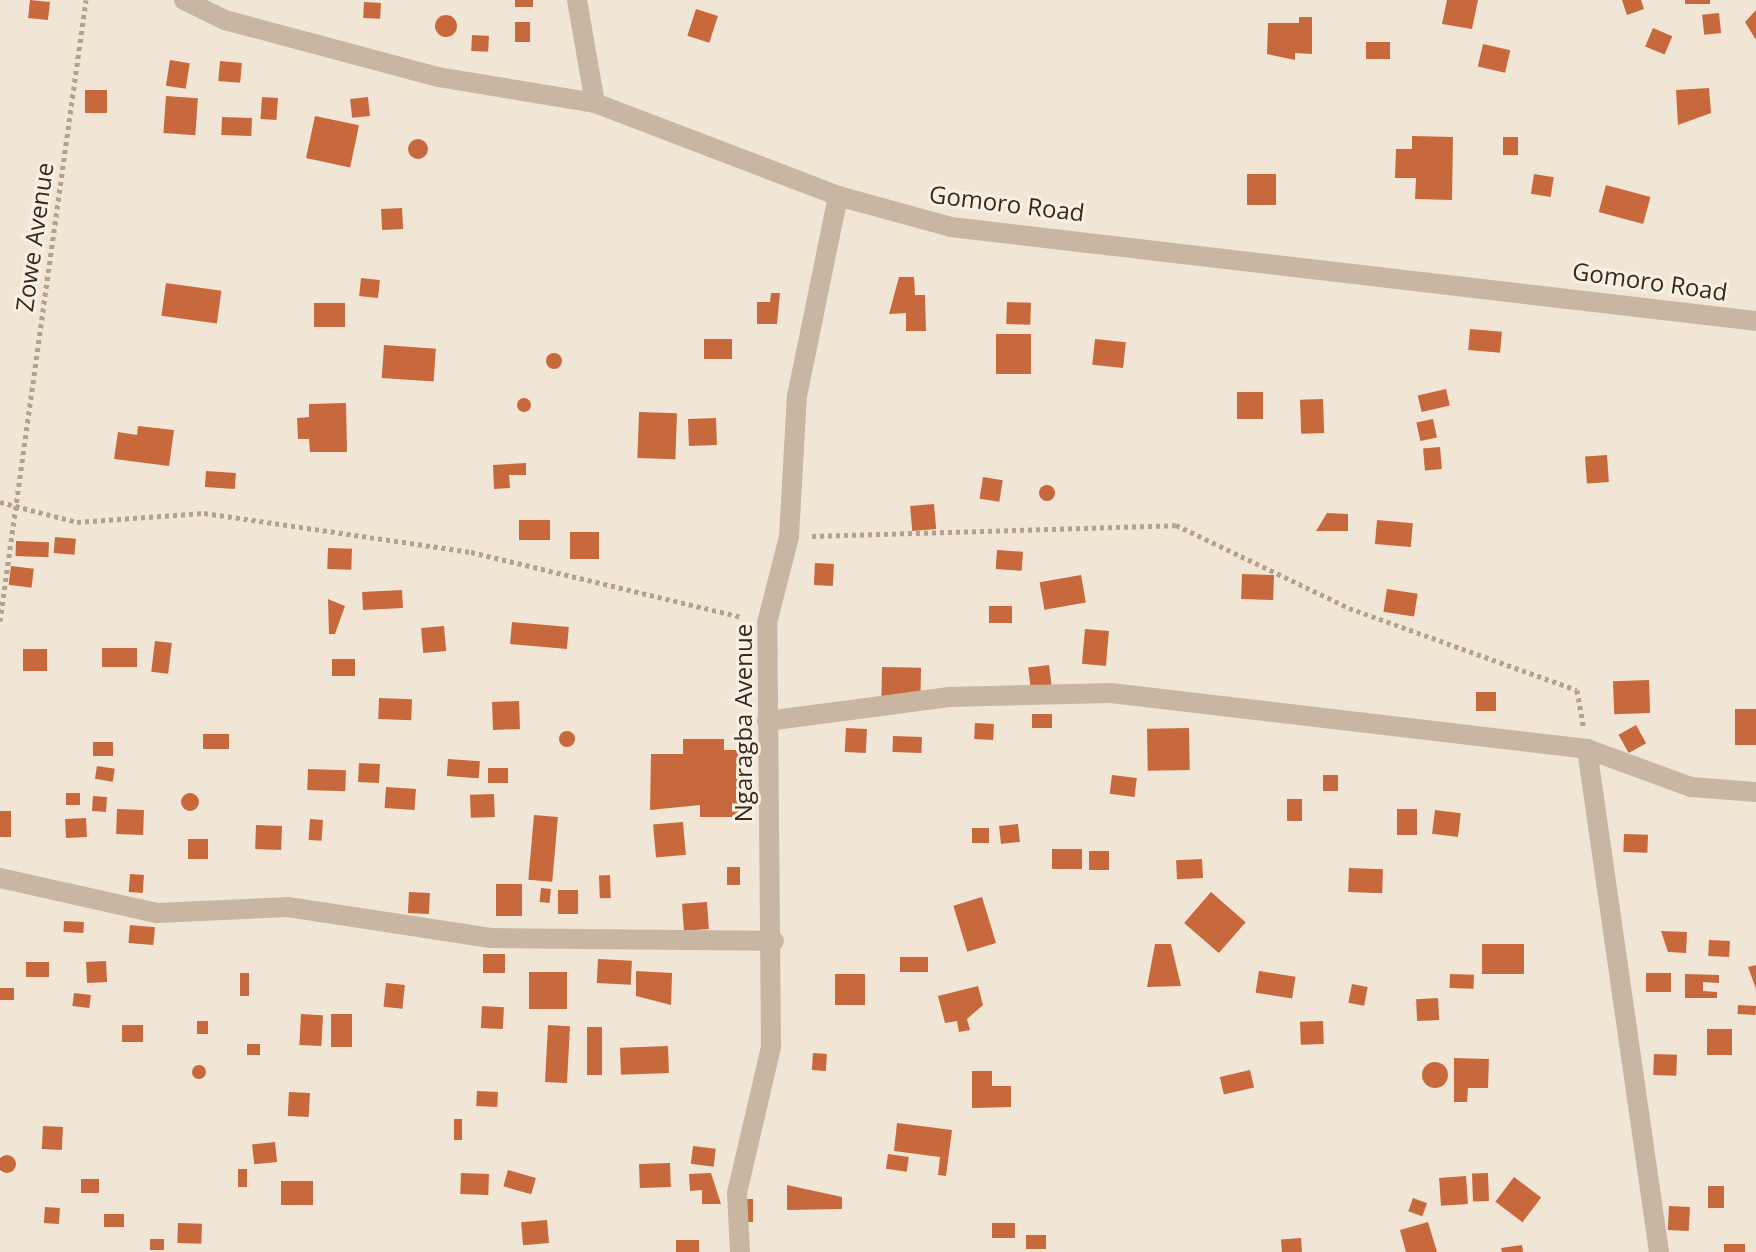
<!DOCTYPE html>
<style>
body{margin:0}
#map{position:relative;width:1756px;height:1252px;overflow:hidden;background:#f1e6d5;font-family:"Open Sans",sans-serif}
div>[style]{position:absolute}
.building>*{inset:0;background:#c7693d;transform-origin:0 0}
.round{border-radius:50%}
.path>*{height:5px;margin-top:-2.5px;transform-origin:0;background:repeating-linear-gradient(90deg,#b4a08c 0 4px,transparent 0 8px)}
.minor>*{height:20px;margin:-10px;padding:0 10px;transform-origin:10px;border-radius:10px;background:#c8b6a2}
span{translate:-50% -50%;white-space:nowrap;text-align:center;line-height:1.15;-webkit-text-stroke:6px #f9f0e1;paint-order:stroke}
.street-label{font-size:24px;color:#332a24}
</style>
<div id="map">
<div class="building">
<div style="left:30px;top:0;width:20px;height:18px;rotate:6deg"></div>
<div style="left:515px;top:0;width:18px;height:7px"></div>
<div style="clip-path:polygon(1447px 0,1478px 0,1472px 29px,1442px 24px)"></div>
<div style="clip-path:polygon(1622px 0,1641px 0,1644px 9px,1627px 15px)"></div>
<div style="left:1685px;top:0;width:25px;height:4px"></div>
<div style="left:364px;top:2px;width:17px;height:16px;rotate:3deg"></div>
<div style="left:696px;top:9px;width:23px;height:28px;rotate:18deg"></div>
<div style="clip-path:polygon(1756px 10px,1756px 40px,1745px 22px)"></div>
<div style="left:1719px;top:13px;width:20px;height:17px;rotate:84deg"></div>
<div class="round" style="left:435px;top:15px;width:22px;height:22px"></div>
<div style="clip-path:polygon(1299px 17px,1312px 17px,1312px 54px,1295px 53px,1295px 60px,1267px 54px,1268px 23px,1299px 23px)"></div>
<div style="left:515px;top:22px;width:15px;height:20px"></div>
<div style="left:1653px;top:28px;width:21px;height:20px;rotate:23deg"></div>
<div style="left:472px;top:35px;width:17px;height:16px;rotate:3deg"></div>
<div style="left:1366px;top:42px;width:24px;height:17px"></div>
<div style="left:1483px;top:44px;width:28px;height:23px;rotate:13deg"></div>
<div style="left:170px;top:60px;width:20px;height:26px;rotate:9deg"></div>
<div style="left:220px;top:61px;width:22px;height:20px;rotate:5deg"></div>
<div style="clip-path:polygon(1709px 88px,1711px 113px,1678px 125px,1676px 90px)"></div>
<div style="left:85px;top:90px;width:22px;height:23px"></div>
<div style="left:166px;top:96px;width:32px;height:37px;rotate:4deg"></div>
<div style="left:262px;top:97px;width:16px;height:22px;rotate:4deg"></div>
<div style="left:368px;top:97px;width:19px;height:18px;rotate:84deg"></div>
<div style="left:315px;top:116px;width:45px;height:43px;rotate:12deg"></div>
<div style="left:222px;top:117px;width:30px;height:18px;rotate:2deg"></div>
<div style="clip-path:polygon(1412px 136px,1453px 137px,1452px 200px,1415px 199px,1416px 178px,1395px 178px,1396px 149px,1412px 149px)"></div>
<div style="left:1503px;top:137px;width:15px;height:18px"></div>
<div class="round" style="left:408px;top:139px;width:20px;height:20px"></div>
<div style="left:1247px;top:174px;width:29px;height:31px"></div>
<div style="left:1534px;top:174px;width:20px;height:20px;rotate:9deg"></div>
<div style="left:1606px;top:185px;width:46px;height:28px;rotate:15deg"></div>
<div style="left:402px;top:208px;width:21px;height:21px;rotate:87deg"></div>
<div style="clip-path:polygon(899px 277px,914px 277px,915px 295px,925px 295px,926px 331px,906px 331px,906px 313px,889px 314px)"></div>
<div style="left:361px;top:278px;width:19px;height:18px;rotate:6deg"></div>
<div style="left:166px;top:283px;width:56px;height:33px;rotate:8deg"></div>
<div style="clip-path:polygon(771px 293px,780px 293px,777px 324px,757px 324px,757px 302px,770px 302px)"></div>
<div style="left:1007px;top:302px;width:24px;height:22px;rotate:2deg"></div>
<div style="left:314px;top:303px;width:31px;height:24px"></div>
<div style="left:1470px;top:329px;width:32px;height:21px;rotate:5deg"></div>
<div style="left:996px;top:334px;width:35px;height:40px"></div>
<div style="left:704px;top:339px;width:28px;height:20px"></div>
<div style="left:1095px;top:339px;width:31px;height:26px;rotate:6deg"></div>
<div style="left:384px;top:345px;width:52px;height:33px;rotate:4deg"></div>
<div class="round" style="left:546px;top:353px;width:16px;height:16px"></div>
<div style="left:1446px;top:389px;width:17px;height:29px;rotate:77deg"></div>
<div style="left:1237px;top:392px;width:26px;height:27px"></div>
<div class="round" style="left:517px;top:398px;width:14px;height:14px"></div>
<div style="left:1323px;top:399px;width:34px;height:23px;rotate:88deg"></div>
<div style="clip-path:polygon(346px 403px,347px 452px,310px 452px,309px 439px,298px 439px,297px 418px,309px 417px,309px 404px)"></div>
<div style="left:639px;top:412px;width:38px;height:46px;rotate:2deg"></div>
<div style="left:716px;top:418px;width:27px;height:28px;rotate:88deg"></div>
<div style="left:1433px;top:419px;width:19px;height:17px;rotate:78deg"></div>
<div style="clip-path:polygon(138px 426px,174px 430px,169px 466px,114px 459px,118px 432px,137px 435px)"></div>
<div style="left:1440px;top:447px;width:22px;height:17px;rotate:85deg"></div>
<div style="left:1607px;top:455px;width:27px;height:22px;rotate:86deg"></div>
<div style="clip-path:polygon(526px 463px,526px 475px,509px 475px,510px 488px,494px 489px,493px 465px)"></div>
<div style="left:206px;top:471px;width:30px;height:16px;rotate:4deg"></div>
<div style="left:983px;top:477px;width:20px;height:22px;rotate:9deg"></div>
<div class="round" style="left:1039px;top:485px;width:16px;height:16px"></div>
<div style="left:934px;top:504px;width:25px;height:24px;rotate:85deg"></div>
<div style="clip-path:polygon(1327px 513px,1348px 514px,1348px 531px,1316px 531px)"></div>
<div style="left:519px;top:520px;width:31px;height:20px"></div>
<div style="left:1377px;top:520px;width:36px;height:24px;rotate:5deg"></div>
<div style="left:570px;top:532px;width:29px;height:27px"></div>
<div style="left:55px;top:537px;width:21px;height:16px;rotate:5deg"></div>
<div style="left:16px;top:541px;width:33px;height:15px;rotate:2deg"></div>
<div style="left:328px;top:548px;width:24px;height:21px;rotate:2deg"></div>
<div style="left:997px;top:550px;width:26px;height:19px;rotate:4deg"></div>
<div style="left:815px;top:563px;width:19px;height:22px;rotate:3deg"></div>
<div style="left:11px;top:566px;width:23px;height:19px;rotate:7deg"></div>
<div style="left:1242px;top:574px;width:32px;height:25px;rotate:2deg"></div>
<div style="left:1081px;top:575px;width:28px;height:42px;rotate:80deg"></div>
<div style="left:1387px;top:589px;width:31px;height:23px;rotate:9deg"></div>
<div style="left:402px;top:590px;width:18px;height:40px;rotate:87deg"></div>
<div style="clip-path:polygon(328px 599px,345px 606px,335px 634px,329px 634px)"></div>
<div style="left:989px;top:606px;width:23px;height:17px"></div>
<div style="left:512px;top:622px;width:57px;height:22px;rotate:5deg"></div>
<div style="left:444px;top:626px;width:25px;height:23px;rotate:85deg"></div>
<div style="left:1085px;top:629px;width:24px;height:35px;rotate:5deg"></div>
<div style="left:155px;top:641px;width:17px;height:31px;rotate:7deg"></div>
<div style="left:102px;top:648px;width:35px;height:19px"></div>
<div style="left:47px;top:649px;width:22px;height:24px;rotate:90deg"></div>
<div style="left:332px;top:659px;width:23px;height:17px"></div>
<div style="left:1049px;top:665px;width:23px;height:21px;rotate:83deg"></div>
<div style="left:882px;top:667px;width:39px;height:32px;rotate:1deg"></div>
<div style="left:1649px;top:680px;width:33px;height:36px;rotate:88deg"></div>
<div style="left:1476px;top:692px;width:20px;height:19px"></div>
<div style="left:379px;top:698px;width:33px;height:21px;rotate:2deg"></div>
<div style="left:519px;top:701px;width:28px;height:27px;rotate:88deg"></div>
<div style="left:1735px;top:709px;width:21px;height:36px"></div>
<div style="left:1032px;top:714px;width:20px;height:14px"></div>
<div style="left:975px;top:723px;width:19px;height:16px;rotate:3deg"></div>
<div style="left:1636px;top:725px;width:21px;height:20px;rotate:61deg"></div>
<div style="left:846px;top:728px;width:21px;height:24px;rotate:3deg"></div>
<div style="left:1189px;top:728px;width:42px;height:42px;rotate:89deg"></div>
<div class="round" style="left:559px;top:731px;width:16px;height:16px"></div>
<div style="left:203px;top:734px;width:26px;height:15px"></div>
<div style="left:893px;top:736px;width:29px;height:16px;rotate:2deg"></div>
<div style="clip-path:polygon(683px 739px,724px 739px,724px 750px,742px 750px,742px 809px,735px 817px,700px 817px,700px 805px,650px 810px,651px 754px,683px 754px)"></div>
<div style="left:113px;top:742px;width:14px;height:20px;rotate:90deg"></div>
<div style="left:448px;top:759px;width:32px;height:17px;rotate:4deg"></div>
<div style="left:359px;top:763px;width:21px;height:19px;rotate:3deg"></div>
<div style="left:97px;top:766px;width:18px;height:13px;rotate:9deg"></div>
<div style="left:488px;top:768px;width:20px;height:15px"></div>
<div style="left:308px;top:769px;width:38px;height:21px;rotate:2deg"></div>
<div style="left:1112px;top:775px;width:25px;height:19px;rotate:7deg"></div>
<div style="left:1323px;top:775px;width:15px;height:16px"></div>
<div style="left:386px;top:787px;width:30px;height:21px;rotate:4deg"></div>
<div class="round" style="left:181px;top:793px;width:18px;height:18px"></div>
<div style="left:66px;top:793px;width:14px;height:12px"></div>
<div style="left:494px;top:794px;width:23px;height:24px;rotate:88deg"></div>
<div style="left:93px;top:796px;width:14px;height:15px;rotate:4deg"></div>
<div style="left:1287px;top:799px;width:15px;height:22px"></div>
<div style="left:117px;top:809px;width:27px;height:25px;rotate:2deg"></div>
<div style="left:1417px;top:809px;width:26px;height:20px;rotate:90deg"></div>
<div style="left:1435px;top:810px;width:26px;height:24px;rotate:7deg"></div>
<div style="left:0;top:811px;width:11px;height:26px"></div>
<div style="left:534px;top:815px;width:24px;height:65px;rotate:5deg"></div>
<div style="left:86px;top:818px;width:19px;height:21px;rotate:87deg"></div>
<div style="left:310px;top:819px;width:13px;height:21px;rotate:4deg"></div>
<div style="left:683px;top:822px;width:33px;height:30px;rotate:85deg"></div>
<div style="left:1018px;top:824px;width:18px;height:19px;rotate:84deg"></div>
<div style="left:256px;top:825px;width:26px;height:24px;rotate:2deg"></div>
<div style="left:972px;top:828px;width:17px;height:15px"></div>
<div style="left:1624px;top:834px;width:24px;height:18px;rotate:2deg"></div>
<div style="left:208px;top:839px;width:20px;height:20px;rotate:90deg"></div>
<div style="left:1052px;top:849px;width:30px;height:20px"></div>
<div style="left:1109px;top:851px;width:19px;height:20px;rotate:90deg"></div>
<div style="left:1202px;top:859px;width:19px;height:26px;rotate:87deg"></div>
<div style="left:727px;top:867px;width:13px;height:18px"></div>
<div style="left:1349px;top:868px;width:34px;height:24px;rotate:2deg"></div>
<div style="left:130px;top:874px;width:14px;height:18px;rotate:4deg"></div>
<div style="left:610px;top:875px;width:23px;height:11px;rotate:88deg"></div>
<div style="left:496px;top:884px;width:26px;height:32px"></div>
<div style="left:541px;top:888px;width:10px;height:14px;rotate:6deg"></div>
<div style="left:558px;top:890px;width:20px;height:24px"></div>
<div style="left:409px;top:892px;width:21px;height:21px;rotate:3deg"></div>
<div style="left:1211px;top:892px;width:46px;height:41px;rotate:41deg"></div>
<div style="left:982px;top:897px;width:48px;height:30px;rotate:73deg"></div>
<div style="left:707px;top:902px;width:27px;height:25px;rotate:86deg"></div>
<div style="left:64px;top:921px;width:20px;height:11px;rotate:3deg"></div>
<div style="left:130px;top:925px;width:25px;height:18px;rotate:5deg"></div>
<div style="clip-path:polygon(1661px 931px,1687px 932px,1686px 953px,1668px 952px)"></div>
<div style="left:1709px;top:940px;width:21px;height:16px;rotate:3deg"></div>
<div style="clip-path:polygon(1155px 944px,1171px 944px,1181px 986px,1147px 987px)"></div>
<div style="left:1482px;top:944px;width:42px;height:30px"></div>
<div style="left:483px;top:954px;width:22px;height:19px"></div>
<div style="left:928px;top:957px;width:15px;height:28px;rotate:90deg"></div>
<div style="left:598px;top:959px;width:34px;height:24px;rotate:3deg"></div>
<div style="left:106px;top:961px;width:21px;height:20px;rotate:87deg"></div>
<div style="left:26px;top:962px;width:23px;height:15px"></div>
<div style="clip-path:polygon(1756px 965px,1756px 989px,1748px 967px)"></div>
<div style="clip-path:polygon(636px 971px,672px 973px,671px 1005px,636px 996px)"></div>
<div style="left:1259px;top:971px;width:37px;height:22px;rotate:9deg"></div>
<div style="left:529px;top:972px;width:38px;height:37px"></div>
<div style="left:240px;top:973px;width:9px;height:23px"></div>
<div style="left:1646px;top:973px;width:25px;height:19px"></div>
<div style="left:835px;top:974px;width:30px;height:31px"></div>
<div style="left:1450px;top:974px;width:24px;height:14px;rotate:2deg"></div>
<div style="clip-path:polygon(1685px 974px,1719px 975px,1719px 983px,1703px 982px,1703px 991px,1717px 992px,1717px 998px,1685px 998px)"></div>
<div style="left:386px;top:983px;width:19px;height:24px;rotate:6deg"></div>
<div style="left:1352px;top:984px;width:16px;height:19px;rotate:11deg"></div>
<div style="clip-path:polygon(978px 986px,983px 1005px,967px 1019px,970px 1030px,959px 1032px,957px 1021px,945px 1023px,938px 996px)"></div>
<div style="left:14px;top:988px;width:12px;height:14px;rotate:90deg"></div>
<div style="left:74px;top:993px;width:17px;height:13px;rotate:7deg"></div>
<div style="left:1438px;top:998px;width:22px;height:22px;rotate:87deg"></div>
<div style="left:1738px;top:1005px;width:18px;height:9px;rotate:3deg"></div>
<div style="left:482px;top:1006px;width:22px;height:22px;rotate:3deg"></div>
<div style="left:301px;top:1014px;width:22px;height:31px;rotate:3deg"></div>
<div style="left:331px;top:1014px;width:21px;height:33px"></div>
<div style="left:197px;top:1021px;width:11px;height:13px"></div>
<div style="left:1323px;top:1021px;width:23px;height:23px;rotate:88deg"></div>
<div style="left:122px;top:1025px;width:21px;height:17px"></div>
<div style="left:548px;top:1025px;width:22px;height:57px;rotate:3deg"></div>
<div style="left:587px;top:1027px;width:15px;height:48px"></div>
<div style="left:1707px;top:1029px;width:25px;height:26px"></div>
<div style="left:247px;top:1044px;width:13px;height:11px"></div>
<div style="left:668px;top:1046px;width:27px;height:48px;rotate:88deg"></div>
<div style="left:813px;top:1053px;width:14px;height:17px;rotate:4deg"></div>
<div style="left:1654px;top:1054px;width:23px;height:21px;rotate:2deg"></div>
<div style="clip-path:polygon(1454px 1058px,1489px 1059px,1488px 1088px,1468px 1088px,1467px 1102px,1454px 1102px)"></div>
<div class="round" style="left:1422px;top:1062px;width:26px;height:26px"></div>
<div class="round" style="left:192px;top:1065px;width:14px;height:14px"></div>
<div style="left:1250px;top:1070px;width:18px;height:31px;rotate:77deg"></div>
<div style="clip-path:polygon(972px 1071px,992px 1071px,992px 1086px,1011px 1086px,1011px 1107px,972px 1108px)"></div>
<div style="left:477px;top:1091px;width:21px;height:15px;rotate:3deg"></div>
<div style="left:289px;top:1092px;width:21px;height:24px;rotate:3deg"></div>
<div style="left:454px;top:1119px;width:8px;height:21px"></div>
<div style="clip-path:polygon(897px 1123px,952px 1130px,946px 1176px,938px 1175px,940px 1157px,894px 1151px)"></div>
<div style="left:43px;top:1126px;width:20px;height:23px;rotate:3deg"></div>
<div style="left:275px;top:1142px;width:20px;height:23px;rotate:84deg"></div>
<div style="left:693px;top:1146px;width:23px;height:18px;rotate:7deg"></div>
<div style="left:888px;top:1154px;width:21px;height:15px;rotate:8deg"></div>
<div class="round" style="left:-2px;top:1155px;width:18px;height:18px"></div>
<div style="left:670px;top:1163px;width:24px;height:31px;rotate:88deg"></div>
<div style="left:238px;top:1169px;width:9px;height:18px"></div>
<div style="left:508px;top:1170px;width:29px;height:17px;rotate:16deg"></div>
<div style="left:461px;top:1173px;width:28px;height:21px;rotate:2deg"></div>
<div style="clip-path:polygon(711px 1173px,721px 1204px,702px 1204px,702px 1190px,690px 1191px,689px 1174px)"></div>
<div style="left:1488px;top:1173px;width:28px;height:16px;rotate:88deg"></div>
<div style="left:1466px;top:1176px;width:28px;height:27px;rotate:86deg"></div>
<div style="left:1514px;top:1177px;width:34px;height:31px;rotate:37deg"></div>
<div style="left:81px;top:1179px;width:18px;height:14px"></div>
<div style="left:281px;top:1181px;width:32px;height:24px"></div>
<div style="clip-path:polygon(787px 1185px,842px 1197px,842px 1209px,787px 1210px)"></div>
<div style="left:1708px;top:1186px;width:16px;height:22px"></div>
<div style="left:1413px;top:1198px;width:15px;height:14px;rotate:20deg"></div>
<div style="left:753px;top:1199px;width:23px;height:7px;rotate:90deg"></div>
<div style="left:1669px;top:1206px;width:21px;height:24px;rotate:3deg"></div>
<div style="left:45px;top:1207px;width:15px;height:16px;rotate:4deg"></div>
<div style="left:104px;top:1214px;width:20px;height:13px"></div>
<div style="left:547px;top:1220px;width:23px;height:26px;rotate:85deg"></div>
<div style="clip-path:polygon(1428px 1222px,1437px 1252px,1406px 1252px,1400px 1230px)"></div>
<div style="left:178px;top:1223px;width:24px;height:20px;rotate:2deg"></div>
<div style="left:992px;top:1223px;width:23px;height:15px"></div>
<div style="left:1026px;top:1235px;width:20px;height:14px"></div>
<div style="left:1301px;top:1238px;width:14px;height:20px;rotate:86deg"></div>
<div style="left:150px;top:1239px;width:14px;height:11px"></div>
<div style="left:676px;top:1240px;width:23px;height:12px"></div>
<div style="left:1724px;top:1244px;width:21px;height:8px"></div>
<div style="clip-path:polygon(1522px 1245px,1523px 1252px,1502px 1252px,1501px 1248px)"></div>
</div>
<div class="path">
<div style="left:0;top:502px;width:80px;rotate:14.6deg"></div>
<div style="left:77px;top:522px;width:127px;rotate:-4.1deg"></div>
<div style="left:204px;top:513px;width:270px;rotate:8.3deg"></div>
<div style="left:471px;top:552px;width:279px;rotate:13.5deg"></div>
<div style="left:812px;top:536px;width:364px;rotate:-1.7deg"></div>
<div style="left:1176px;top:525px;width:192px;rotate:25.6deg"></div>
<div style="left:1349px;top:608px;width:242px;rotate:19.8deg"></div>
<div style="left:1577px;top:690px;width:36px;rotate:80deg"></div>
<div style="left:0;top:621px;width:627px;rotate:-82.12deg"></div>
</div>
<div class="minor">
<div style="left:184px;top:0;width:46px;rotate:26deg"></div>
<div style="left:225px;top:20px;width:220px;rotate:15deg"></div>
<div style="left:438px;top:77px;width:159px;rotate:9.4deg"></div>
<div style="left:595px;top:103px;width:260px;rotate:20.9deg"></div>
<div style="left:838px;top:196px;width:117px;rotate:15.3deg"></div>
<div style="left:951px;top:227px;width:810px;rotate:6.66deg"></div>
<div style="left:577px;top:0;width:105px;rotate:80.1deg"></div>
<div style="left:767px;top:721px;width:184px;rotate:-7.5deg"></div>
<div style="left:949px;top:697px;width:162px;rotate:-1.4deg"></div>
<div style="left:1111px;top:693px;width:479px;rotate:6.7deg"></div>
<div style="left:0;top:878px;width:161px;rotate:12.6deg"></div>
<div style="left:157px;top:913px;width:131px;rotate:-2.6deg"></div>
<div style="left:288px;top:907px;width:205px;rotate:8.7deg"></div>
<div style="left:491px;top:938px;width:283px;rotate:0.6deg"></div>
<div style="left:740px;top:1252px;width:59px;rotate:-92.9deg"></div>
<div style="left:737px;top:1193px;width:150px;rotate:-76.9deg"></div>
<div style="left:771px;top:1047px;width:424px;rotate:-90.5deg"></div>
<div style="left:767px;top:623px;width:89px;rotate:-75.7deg"></div>
<div style="left:789px;top:537px;width:141px;rotate:-86.8deg"></div>
<div style="left:797px;top:396px;width:204px;rotate:-78.4deg"></div>
<div style="left:1659px;top:1252px;width:508px;rotate:-98.15deg"></div>
<div style="left:1587px;top:749px;width:111px;rotate:20.1deg"></div>
<div style="left:1691px;top:787px;width:65px;rotate:4.4deg"></div>
</div>
<div class="street-label">
<span style="left:1007px;top:203px;rotate:7deg">Gomoro Road</span>
<span style="left:34px;top:237px;rotate:-82deg">Zowe Avenue</span>
<span style="left:1650px;top:281px;rotate:8deg">Gomoro Road</span>
<span style="left:743px;top:723px;rotate:-90deg">Ngaragba Avenue</span>
</div>
</div>
